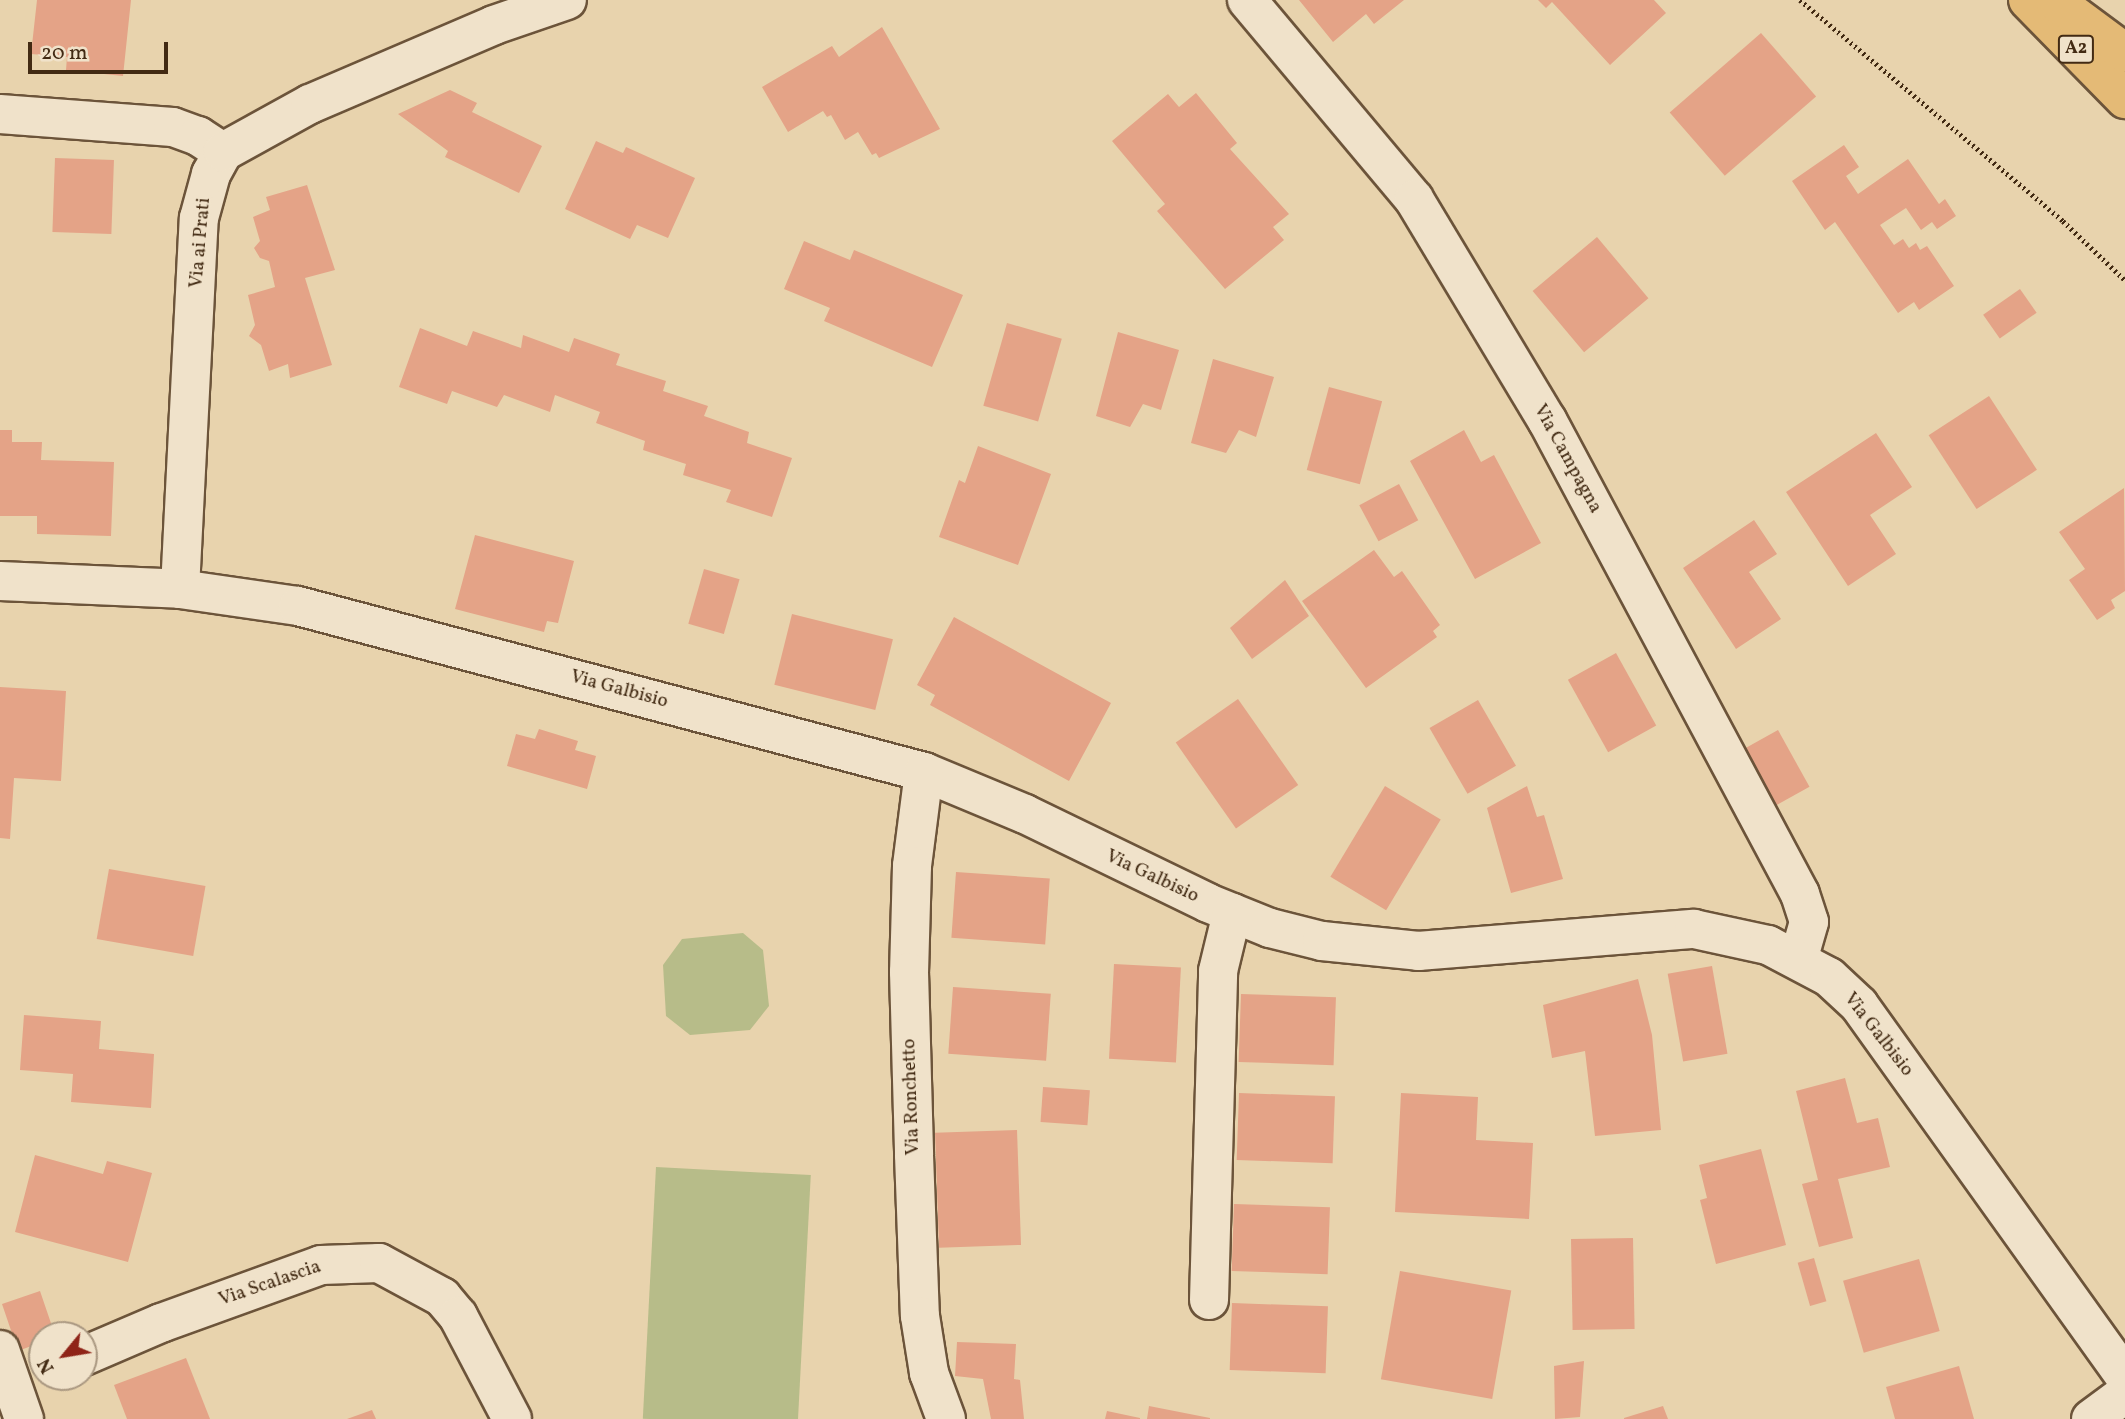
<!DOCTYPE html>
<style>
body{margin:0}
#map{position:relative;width:2125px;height:1419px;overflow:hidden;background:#e8d3ad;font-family:Vollkorn,serif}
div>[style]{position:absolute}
.green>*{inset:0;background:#b7bc89;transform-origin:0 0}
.building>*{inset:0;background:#e4a387;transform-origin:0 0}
.path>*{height:4.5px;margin-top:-2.25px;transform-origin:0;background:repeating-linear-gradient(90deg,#422a13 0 2px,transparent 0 5.5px)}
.roads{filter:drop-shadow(2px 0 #6c543a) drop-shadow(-2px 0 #6c543a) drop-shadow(0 2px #6c543a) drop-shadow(0 -2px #6c543a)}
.minor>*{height:38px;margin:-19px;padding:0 19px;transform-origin:19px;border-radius:19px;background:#f0e2ca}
.highway>*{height:38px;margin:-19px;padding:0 19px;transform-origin:19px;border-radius:19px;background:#e4ba76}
span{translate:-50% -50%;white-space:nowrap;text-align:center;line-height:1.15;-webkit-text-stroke:5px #f0e2ca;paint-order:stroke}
.shield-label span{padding:2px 5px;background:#f0e2ca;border:2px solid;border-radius:5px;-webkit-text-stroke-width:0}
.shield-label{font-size:18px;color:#422a13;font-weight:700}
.street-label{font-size:19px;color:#422a13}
.north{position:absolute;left:28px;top:1321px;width:70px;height:70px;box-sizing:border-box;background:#f0e2ca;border:2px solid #aa9881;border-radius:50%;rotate:240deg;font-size:19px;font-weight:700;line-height:28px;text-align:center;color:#422a13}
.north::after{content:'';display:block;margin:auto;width:24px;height:32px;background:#8f2418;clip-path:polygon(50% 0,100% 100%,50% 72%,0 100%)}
.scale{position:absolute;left:28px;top:42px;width:140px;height:32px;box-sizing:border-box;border:4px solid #422a13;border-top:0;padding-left:9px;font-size:21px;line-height:24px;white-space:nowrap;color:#422a13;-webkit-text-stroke:5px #f0e2ca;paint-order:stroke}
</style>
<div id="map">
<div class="green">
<div style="clip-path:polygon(743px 933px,763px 950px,769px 1006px,750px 1030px,690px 1035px,666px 1016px,663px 965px,682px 939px)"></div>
<div style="left:656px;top:1167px;width:155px;height:252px;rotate:3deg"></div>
</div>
<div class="building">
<div style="clip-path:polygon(37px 0,131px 0,123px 76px,66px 70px,67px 57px,31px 54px)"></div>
<div style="clip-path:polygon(1299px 0,1404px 0,1374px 24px,1366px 14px,1333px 42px)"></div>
<div style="clip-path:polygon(1538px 0,1654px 0,1666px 13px,1610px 65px,1552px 2px,1546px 8px)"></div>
<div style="clip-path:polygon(882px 27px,940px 129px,879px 158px,876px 153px,872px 155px,858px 132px,845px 140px,831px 115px,827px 117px,823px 111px,788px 132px,762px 87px,832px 46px,839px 57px)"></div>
<div style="left:1761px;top:33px;width:84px;height:121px;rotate:49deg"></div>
<div style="clip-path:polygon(450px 90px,477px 103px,472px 112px,542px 146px,519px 193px,445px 157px,448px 151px,398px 114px)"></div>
<div style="clip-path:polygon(1196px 93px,1237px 143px,1230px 149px,1289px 214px,1273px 227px,1284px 240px,1225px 289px,1157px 211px,1165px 204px,1112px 141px,1168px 94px,1179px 107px)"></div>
<div style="clip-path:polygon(596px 141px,623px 153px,626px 147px,695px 178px,668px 238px,637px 225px,630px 239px,565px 209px)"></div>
<div style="clip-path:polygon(1844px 145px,1859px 167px,1846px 176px,1858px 194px,1908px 159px,1939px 204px,1945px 199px,1956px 216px,1937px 229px,1932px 222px,1921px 230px,1906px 208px,1880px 225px,1894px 245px,1903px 239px,1909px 248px,1916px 243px,1920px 250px,1927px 246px,1954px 286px,1919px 310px,1914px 302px,1898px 313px,1835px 222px,1825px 230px,1792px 181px)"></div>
<div style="left:55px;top:158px;width:59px;height:74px;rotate:2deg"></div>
<div style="clip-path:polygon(307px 185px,335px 270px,305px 278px,332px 365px,290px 378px,288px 364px,269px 371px,261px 345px,249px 336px,255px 325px,248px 295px,275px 287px,269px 261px,260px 258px,254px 248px,260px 241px,253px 217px,270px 210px,266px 197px)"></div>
<div style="left:1597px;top:237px;width:80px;height:84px;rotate:50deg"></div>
<div style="clip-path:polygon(804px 241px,850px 260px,854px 250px,963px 295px,932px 367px,824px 321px,830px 308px,784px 289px)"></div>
<div style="left:2020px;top:289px;width:29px;height:45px;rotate:55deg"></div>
<div style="left:1007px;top:323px;width:57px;height:86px;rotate:16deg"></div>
<div style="clip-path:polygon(420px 328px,467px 346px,473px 331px,521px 348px,523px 335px,569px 352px,574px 338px,620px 354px,616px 365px,666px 381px,663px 391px,708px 406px,704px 416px,749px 432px,747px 443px,792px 458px,772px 517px,726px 502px,731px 490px,683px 475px,686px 464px,643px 450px,645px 441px,596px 423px,600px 412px,555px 395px,550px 412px,504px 395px,497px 407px,452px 391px,447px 404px,399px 387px)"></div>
<div style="clip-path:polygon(1118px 332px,1179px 350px,1161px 410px,1143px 404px,1130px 427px,1096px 416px)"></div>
<div style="clip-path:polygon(1213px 359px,1274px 377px,1256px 437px,1239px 430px,1226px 453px,1191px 443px)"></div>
<div style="left:1329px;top:387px;width:55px;height:86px;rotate:15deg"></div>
<div style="left:1989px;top:396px;width:88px;height:72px;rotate:57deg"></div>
<div style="clip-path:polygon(0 430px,12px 430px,12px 442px,42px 442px,41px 460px,114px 462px,111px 536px,37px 534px,37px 516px,0 516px)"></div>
<div style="clip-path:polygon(1464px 430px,1481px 462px,1494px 455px,1541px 543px,1475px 579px,1410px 461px)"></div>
<div style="clip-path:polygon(1876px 433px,1912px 487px,1870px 515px,1896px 554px,1848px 586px,1786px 492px)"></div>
<div style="clip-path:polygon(978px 446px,1051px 474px,1018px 565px,939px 537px,959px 480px,965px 483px)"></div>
<div style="left:1399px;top:484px;width:41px;height:45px;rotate:62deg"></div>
<div style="clip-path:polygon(2124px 488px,2125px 591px,2111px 600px,2115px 608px,2097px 620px,2069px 580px,2085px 569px,2059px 532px)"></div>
<div style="clip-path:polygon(1754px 520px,1777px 554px,1749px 572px,1781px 619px,1736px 649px,1683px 568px)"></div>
<div style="clip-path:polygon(475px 535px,574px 561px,558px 623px,547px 621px,544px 632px,455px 609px)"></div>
<div style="clip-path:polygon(1374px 550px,1394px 577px,1402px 571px,1440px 625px,1433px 631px,1437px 637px,1366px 688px,1302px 601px)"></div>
<div style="left:704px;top:569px;width:37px;height:57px;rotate:16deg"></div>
<div style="clip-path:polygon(1285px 580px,1309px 616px,1252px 659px,1230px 628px)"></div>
<div style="left:792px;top:614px;width:104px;height:73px;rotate:14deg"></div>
<div style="clip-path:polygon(954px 617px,1111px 703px,1069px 781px,930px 705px,935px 695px,917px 685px)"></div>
<div style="left:1616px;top:653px;width:83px;height:55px;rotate:61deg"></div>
<div style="clip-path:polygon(0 687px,66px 691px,61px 781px,14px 778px,10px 839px,0 838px)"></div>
<div style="left:1238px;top:699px;width:105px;height:76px;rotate:55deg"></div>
<div style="left:1478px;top:700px;width:76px;height:56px;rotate:60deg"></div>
<div style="clip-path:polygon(539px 729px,578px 741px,575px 750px,596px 756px,587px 789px,507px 766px,516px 734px,535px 739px)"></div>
<div style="left:1778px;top:730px;width:65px;height:38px;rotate:61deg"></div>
<div style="left:1385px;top:786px;width:65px;height:106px;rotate:31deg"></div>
<div style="clip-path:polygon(1527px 786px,1537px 817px,1544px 815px,1563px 879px,1511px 893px,1487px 808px)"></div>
<div style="left:109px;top:869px;width:98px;height:71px;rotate:10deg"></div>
<div style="left:956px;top:872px;width:94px;height:66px;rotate:4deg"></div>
<div style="left:1114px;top:964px;width:67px;height:95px;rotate:3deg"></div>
<div style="left:1712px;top:966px;width:89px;height:45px;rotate:80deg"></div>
<div style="clip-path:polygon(1638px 979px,1652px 1035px,1661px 1130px,1595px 1136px,1585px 1051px,1552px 1058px,1543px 1005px)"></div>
<div style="left:953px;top:987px;width:98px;height:67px;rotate:4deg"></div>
<div style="left:1241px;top:994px;width:95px;height:68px;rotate:2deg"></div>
<div style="clip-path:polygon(24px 1015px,101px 1021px,99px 1049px,154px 1054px,151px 1108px,71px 1102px,73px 1074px,20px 1070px)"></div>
<div style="clip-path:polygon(1845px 1078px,1857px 1123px,1878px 1118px,1890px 1167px,1838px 1179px,1853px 1238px,1819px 1247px,1802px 1184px,1818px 1180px,1796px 1091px)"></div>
<div style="left:1043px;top:1087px;width:47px;height:35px;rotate:4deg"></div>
<div style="left:1239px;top:1093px;width:96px;height:67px;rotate:2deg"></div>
<div style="clip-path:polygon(1401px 1093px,1478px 1097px,1476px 1140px,1533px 1143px,1529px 1219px,1395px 1212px)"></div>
<div style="left:1017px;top:1130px;width:115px;height:82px;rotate:88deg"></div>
<div style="clip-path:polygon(1761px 1149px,1786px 1245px,1716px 1264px,1700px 1200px,1707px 1198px,1699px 1165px)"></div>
<div style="clip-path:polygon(35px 1155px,103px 1174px,107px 1161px,152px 1173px,128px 1262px,15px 1232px)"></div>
<div style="left:1234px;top:1204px;width:96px;height:67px;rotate:2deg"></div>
<div style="left:1633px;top:1238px;width:91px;height:62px;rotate:89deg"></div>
<div style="left:1814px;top:1258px;width:45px;height:17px;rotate:74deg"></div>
<div style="left:1919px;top:1259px;width:75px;height:79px;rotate:74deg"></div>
<div style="left:1400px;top:1271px;width:113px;height:110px;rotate:10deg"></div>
<div style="clip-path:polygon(40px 1291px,55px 1335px,42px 1335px,42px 1342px,18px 1351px,2px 1304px)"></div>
<div style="left:1232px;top:1303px;width:96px;height:67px;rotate:2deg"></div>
<div style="clip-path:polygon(957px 1342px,1016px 1344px,1014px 1379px,1020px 1380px,1024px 1419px,991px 1419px,983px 1379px,955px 1376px)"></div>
<div style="clip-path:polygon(186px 1358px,210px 1419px,127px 1419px,114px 1385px)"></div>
<div style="clip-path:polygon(1584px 1361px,1580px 1417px,1555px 1419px,1554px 1366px)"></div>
<div style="clip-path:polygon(1959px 1366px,1974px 1419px,1895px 1419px,1886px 1387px)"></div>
<div style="clip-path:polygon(1149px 1406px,1210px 1418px,1210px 1419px,1147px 1419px)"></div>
<div style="clip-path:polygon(1663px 1406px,1668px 1419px,1624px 1419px,1624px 1418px)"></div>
<div style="clip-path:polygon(372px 1410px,376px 1419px,347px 1419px)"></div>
<div style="clip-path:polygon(1107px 1411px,1140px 1418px,1140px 1419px,1105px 1419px)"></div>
</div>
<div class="path">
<div style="left:1800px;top:0;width:344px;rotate:40deg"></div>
<div style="left:2063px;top:221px;width:86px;rotate:43.6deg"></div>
</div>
<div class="roads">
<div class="minor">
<div style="left:1247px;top:0;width:260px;rotate:50deg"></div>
<div style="left:1414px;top:199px;width:258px;rotate:59deg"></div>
<div style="left:1547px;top:420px;width:537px;rotate:61.91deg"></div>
<div style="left:1800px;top:894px;width:29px;rotate:72deg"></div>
<div style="left:1809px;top:922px;width:37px;rotate:106deg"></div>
<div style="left:0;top:114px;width:173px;rotate:4.3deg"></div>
<div style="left:173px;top:127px;width:27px;rotate:20deg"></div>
<div style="left:198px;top:136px;width:30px;rotate:33deg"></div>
<div style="left:0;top:581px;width:180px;rotate:2.5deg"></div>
<div style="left:180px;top:589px;width:119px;rotate:8.2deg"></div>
<div style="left:298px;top:606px;width:648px;rotate:14.85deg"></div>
<div style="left:924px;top:772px;width:109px;rotate:22.6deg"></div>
<div style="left:1025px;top:814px;width:203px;rotate:25.9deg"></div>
<div style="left:1208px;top:903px;width:67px;rotate:22deg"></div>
<div style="left:1270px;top:928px;width:54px;rotate:14deg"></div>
<div style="left:1322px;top:941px;width:97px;rotate:5.9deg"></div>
<div style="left:1418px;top:951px;width:277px;rotate:-4.6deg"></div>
<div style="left:1694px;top:929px;width:76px;rotate:12.2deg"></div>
<div style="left:1768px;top:945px;width:69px;rotate:27.7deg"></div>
<div style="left:1829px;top:977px;width:41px;rotate:43deg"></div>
<div style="left:1859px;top:1005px;width:457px;rotate:54.4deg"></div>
<div style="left:180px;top:589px;width:371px;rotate:-87.1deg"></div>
<div style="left:199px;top:218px;width:46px;rotate:-74.7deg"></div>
<div style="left:211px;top:174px;width:25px;rotate:-61deg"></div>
<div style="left:223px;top:152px;width:99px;rotate:-28.9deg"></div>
<div style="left:310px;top:104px;width:200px;rotate:-23.2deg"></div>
<div style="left:494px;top:25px;width:77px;rotate:-18.9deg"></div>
<div style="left:924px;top:772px;width:95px;rotate:97.3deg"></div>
<div style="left:912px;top:866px;width:106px;rotate:91.6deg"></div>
<div style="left:909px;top:972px;width:183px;rotate:88.4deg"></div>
<div style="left:914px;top:1155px;width:161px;rotate:87.9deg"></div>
<div style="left:920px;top:1316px;width:58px;rotate:81deg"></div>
<div style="left:929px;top:1373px;width:49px;rotate:69.7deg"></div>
<div style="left:1209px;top:1300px;width:329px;rotate:-88.4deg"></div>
<div style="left:1218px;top:971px;width:60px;rotate:-76.4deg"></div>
<div style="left:0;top:1350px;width:73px;rotate:70.8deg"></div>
<div style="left:84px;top:1356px;width:84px;rotate:-23.2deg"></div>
<div style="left:161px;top:1323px;width:170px;rotate:-19.9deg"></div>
<div style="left:321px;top:1265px;width:58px;rotate:-2deg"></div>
<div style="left:379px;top:1263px;width:72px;rotate:28.4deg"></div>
<div style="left:442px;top:1297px;width:25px;rotate:50deg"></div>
<div style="left:458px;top:1316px;width:116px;rotate:62.3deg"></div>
<div style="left:2091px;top:1419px;width:42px;rotate:-36.3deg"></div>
</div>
<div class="highway">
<div style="left:2028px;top:0;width:139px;rotate:45.6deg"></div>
<div style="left:2055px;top:1px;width:87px;rotate:36.6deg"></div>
</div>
</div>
<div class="shield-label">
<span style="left:2076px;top:49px">A2</span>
</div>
<div class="street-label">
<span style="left:201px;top:243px;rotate:-85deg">Via ai Prati</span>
<span style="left:1567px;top:459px;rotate:61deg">Via Campagna</span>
<span style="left:619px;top:690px;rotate:15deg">Via Galbisio</span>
<span style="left:1152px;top:877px;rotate:25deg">Via Galbisio</span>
<span style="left:1878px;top:1035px;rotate:52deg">Via Galbisio</span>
<span style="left:912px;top:1097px;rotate:-92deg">Via Ronchetto</span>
<span style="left:270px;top:1284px;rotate:-19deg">Via Scalascia</span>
</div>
<div class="north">N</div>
<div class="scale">20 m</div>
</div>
